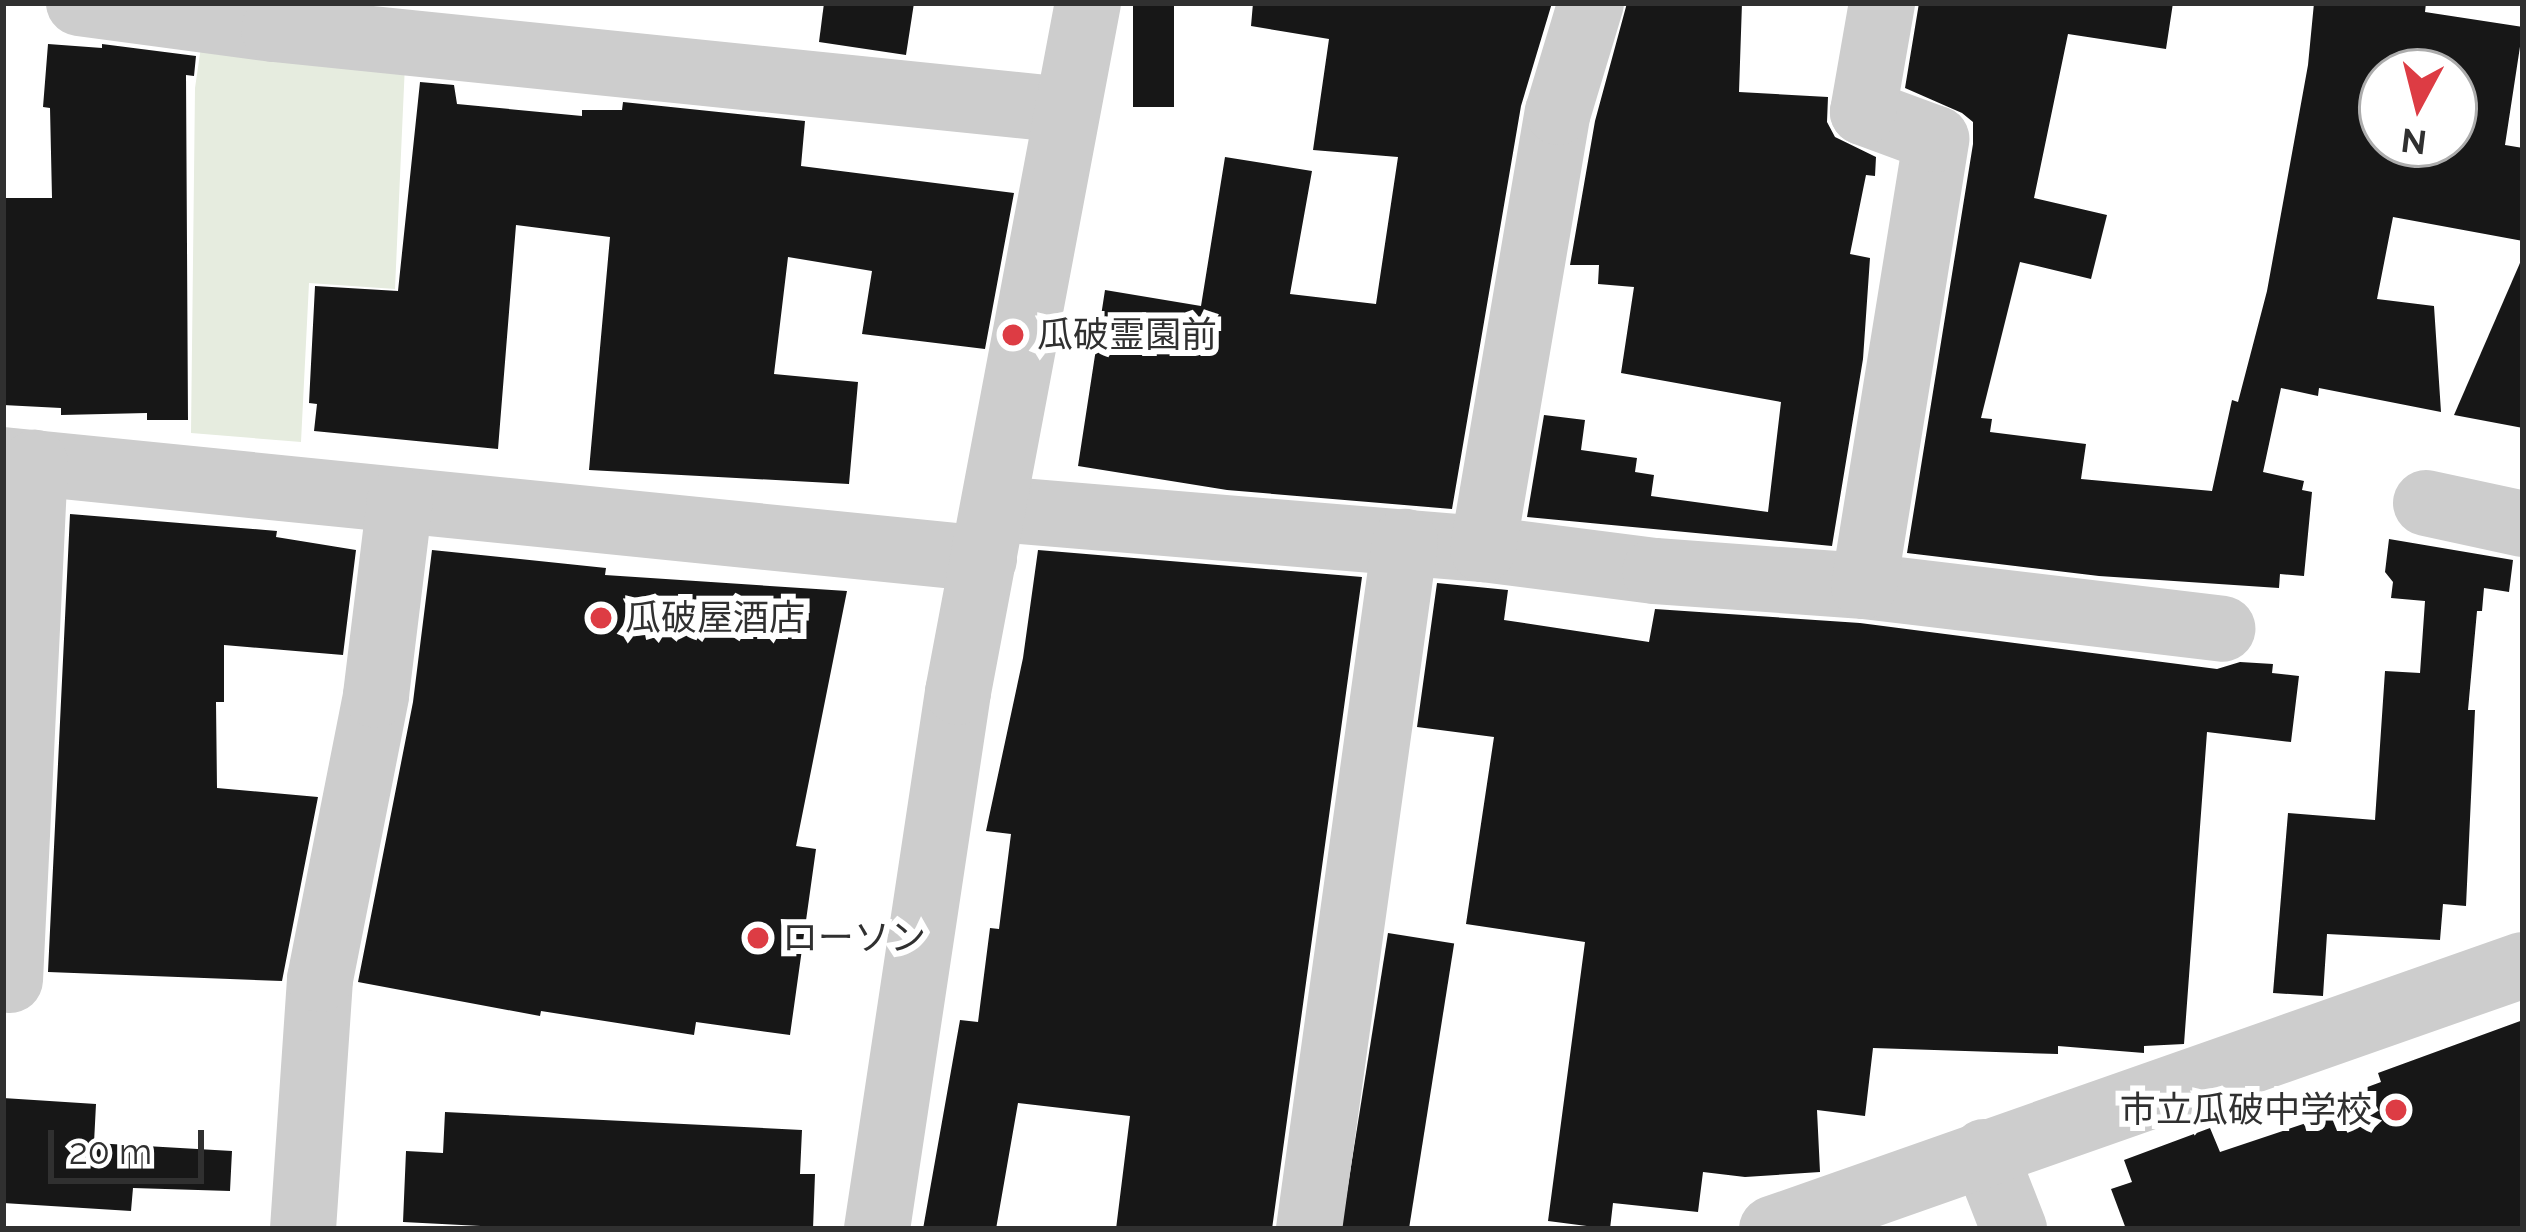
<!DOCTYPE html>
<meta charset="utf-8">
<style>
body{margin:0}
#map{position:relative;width:2526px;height:1232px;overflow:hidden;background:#fff;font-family:Raleway,"Noto Sans JP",sans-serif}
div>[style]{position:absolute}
.green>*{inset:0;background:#e6ecdf}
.building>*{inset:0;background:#171717;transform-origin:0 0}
.minor>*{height:66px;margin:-33px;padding:0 33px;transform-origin:33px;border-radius:33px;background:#cdcdcd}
.dots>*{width:33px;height:33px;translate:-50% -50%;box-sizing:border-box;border:6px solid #fff;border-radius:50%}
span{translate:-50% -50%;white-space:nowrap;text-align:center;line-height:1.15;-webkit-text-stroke:12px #fff;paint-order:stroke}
.poi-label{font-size:36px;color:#303030}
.left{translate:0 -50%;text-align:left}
.right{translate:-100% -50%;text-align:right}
.frame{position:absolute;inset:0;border:6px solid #303030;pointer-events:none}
.north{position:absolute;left:2358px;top:48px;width:120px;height:120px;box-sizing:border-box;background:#fff;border:3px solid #acacac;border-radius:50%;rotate:187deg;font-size:33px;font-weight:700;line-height:48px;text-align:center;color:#303030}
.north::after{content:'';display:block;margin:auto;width:42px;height:54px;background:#dd3c44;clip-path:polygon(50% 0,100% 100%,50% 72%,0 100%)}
.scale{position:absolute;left:48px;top:1130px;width:156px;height:54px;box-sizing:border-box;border:6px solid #303030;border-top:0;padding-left:15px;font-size:36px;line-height:42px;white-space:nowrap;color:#303030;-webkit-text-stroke:9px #fff;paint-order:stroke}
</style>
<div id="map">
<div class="green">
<div style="clip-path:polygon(202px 40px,405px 64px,395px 289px,309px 283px,301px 442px,191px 433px,195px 88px)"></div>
</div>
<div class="building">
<div style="clip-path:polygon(824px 3px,914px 3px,906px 55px,819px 42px)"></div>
<div style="left:1133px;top:3px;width:41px;height:104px"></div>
<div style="clip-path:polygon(1253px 3px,1552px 3px,1521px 106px,1452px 509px,1227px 490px,1078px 466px,1105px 290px,1201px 306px,1225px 157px,1312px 171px,1290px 294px,1376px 304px,1398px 157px,1313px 150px,1329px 39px,1251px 26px)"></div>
<div style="clip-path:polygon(1627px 3px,1742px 3px,1739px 92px,1828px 97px,1827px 122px,1835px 137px,1876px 157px,1875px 176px,1866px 175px,1850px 254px,1870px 258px,1863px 359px,1832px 546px,1527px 517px,1544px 415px,1585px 420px,1581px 450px,1637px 458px,1635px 472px,1654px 475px,1651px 496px,1768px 512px,1781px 402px,1621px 373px,1634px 287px,1598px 284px,1599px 265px,1570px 265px,1595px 121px)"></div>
<div style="clip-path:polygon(evenodd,1919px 3px,2173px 3px,2166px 49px,2068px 34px,2034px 198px,2107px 215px,2091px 279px,2020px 262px,1981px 418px,1992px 419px,1990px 432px,2086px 444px,2081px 479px,2212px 491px,2232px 400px,2238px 402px,2267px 291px,2308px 65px,2314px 3px,2426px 3px,2425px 12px,2523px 27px,2505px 145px,2523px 148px,2523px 241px,2393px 217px,2377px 299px,2434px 306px,2441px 412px,2319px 388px,2318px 396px,2281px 388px,2263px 472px,2304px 481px,2302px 490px,2312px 492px,2304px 576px,2280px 574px,2279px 588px,2099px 576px,1907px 553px,1973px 144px,1973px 122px,1962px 113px,1905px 88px,1919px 3px,2382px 72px,2454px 72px,2454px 144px,2382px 144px,2382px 72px)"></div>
<div style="clip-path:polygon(48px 44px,102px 48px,102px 44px,196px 56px,194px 76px,186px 75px,188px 420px,147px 420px,147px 413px,61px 415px,61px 408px,3px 405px,3px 198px,52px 198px,50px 108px,43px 107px)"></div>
<div style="clip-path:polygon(420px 82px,454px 85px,457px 104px,582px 116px,582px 110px,622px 110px,623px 102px,805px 121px,801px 166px,1014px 193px,985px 349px,862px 334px,872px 271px,788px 257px,774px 374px,858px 382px,849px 484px,589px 470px,610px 237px,516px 225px,498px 449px,314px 431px,317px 404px,309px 403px,315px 286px,398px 291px)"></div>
<div style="clip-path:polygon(2523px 256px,2523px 428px,2454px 415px)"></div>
<div style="clip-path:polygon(70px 514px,277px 531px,276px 537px,356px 550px,343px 655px,224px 645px,224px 702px,216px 702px,217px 788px,318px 797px,282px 981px,48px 972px)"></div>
<div style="clip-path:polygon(2389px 539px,2513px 560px,2509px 592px,2484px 588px,2482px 611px,2477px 611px,2468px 710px,2475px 710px,2466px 906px,2443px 904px,2440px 940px,2327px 934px,2323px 996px,2273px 993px,2288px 813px,2375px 820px,2385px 671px,2420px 673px,2425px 601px,2391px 598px,2393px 582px,2385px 572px)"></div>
<div style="clip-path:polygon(432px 550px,606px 568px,605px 575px,847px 591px,796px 846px,816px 849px,790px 1035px,696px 1022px,694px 1035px,541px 1011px,540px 1016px,358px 982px,413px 702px)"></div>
<div style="clip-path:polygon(1038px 550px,1362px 577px,1272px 1229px,1116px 1229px,1130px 1116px,1018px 1103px,996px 1229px,923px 1229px,960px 1020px,978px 1022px,990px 928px,999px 929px,1011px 834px,986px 831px,1023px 658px)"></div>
<div style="clip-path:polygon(1437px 583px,1508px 590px,1504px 620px,1649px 642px,1655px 609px,1860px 623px,2217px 669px,2240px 662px,2273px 664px,2272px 673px,2299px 676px,2291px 742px,2207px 732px,2184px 1044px,2144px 1046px,2144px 1053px,2058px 1046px,2058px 1054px,1873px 1048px,1865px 1116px,1817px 1110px,1820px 1172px,1745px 1177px,1703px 1172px,1698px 1212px,1613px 1203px,1610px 1229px,1548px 1221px,1585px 942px,1466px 924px,1494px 737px,1417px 727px)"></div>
<div style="left:1388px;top:933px;width:67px;height:297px;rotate:9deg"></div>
<div style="clip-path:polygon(2523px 1020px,2523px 1229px,2126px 1229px,2111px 1189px,2132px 1182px,2124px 1160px,2210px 1128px,2220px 1152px,2348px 1109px,2343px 1096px,2381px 1082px,2378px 1073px)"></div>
<div style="clip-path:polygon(3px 1098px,96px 1104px,94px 1143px,232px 1151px,230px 1191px,133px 1188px,131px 1211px,3px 1203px)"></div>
<div style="clip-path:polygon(445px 1112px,802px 1130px,800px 1174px,815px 1174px,813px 1229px,541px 1229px,403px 1222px,406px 1151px,443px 1153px)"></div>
</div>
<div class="minor">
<div style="left:79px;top:3px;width:197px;rotate:7.6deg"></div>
<div style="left:274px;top:29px;width:796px;rotate:5.84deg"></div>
<div style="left:3px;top:460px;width:986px;rotate:5.76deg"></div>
<div style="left:2426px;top:503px;width:99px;rotate:12.2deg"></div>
<div style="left:995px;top:509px;width:490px;rotate:4.7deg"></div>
<div style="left:1483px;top:549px;width:173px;rotate:7.3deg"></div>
<div style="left:1655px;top:571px;width:210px;rotate:4.1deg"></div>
<div style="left:1864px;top:586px;width:361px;rotate:6.8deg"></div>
<div style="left:1483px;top:549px;width:443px;rotate:-80.3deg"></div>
<div style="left:1558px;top:112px;width:114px;rotate:-73.2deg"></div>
<div style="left:1864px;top:586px;width:453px;rotate:-80.8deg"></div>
<div style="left:1936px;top:139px;width:78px;rotate:-159.7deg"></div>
<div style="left:1863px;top:112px;width:111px;rotate:-80.1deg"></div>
<div style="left:10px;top:980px;width:518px;rotate:-87.23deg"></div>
<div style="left:1984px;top:1152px;width:83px;rotate:68.7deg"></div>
<div style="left:303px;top:1229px;width:251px;rotate:-86.1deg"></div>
<div style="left:320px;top:979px;width:289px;rotate:-78.8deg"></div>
<div style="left:376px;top:695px;width:196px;rotate:-83deg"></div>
<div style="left:877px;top:1229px;width:543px;rotate:-81.42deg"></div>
<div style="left:958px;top:692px;width:701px;rotate:-79.32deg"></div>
<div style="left:1309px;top:1229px;width:694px;rotate:-82.05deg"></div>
<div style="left:1772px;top:1229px;width:796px;rotate:-19.37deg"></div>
</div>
<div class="dots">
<div style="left:1013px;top:335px;background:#dd3c44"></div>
<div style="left:601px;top:618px;background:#dd3c44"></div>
<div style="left:758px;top:938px;background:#dd3c44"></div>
<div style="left:2396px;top:1110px;background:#dd3c44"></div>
</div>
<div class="poi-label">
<span class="left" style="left:1037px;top:335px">瓜破霊園前</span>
<span class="left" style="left:625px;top:618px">瓜破屋酒店</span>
<span class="left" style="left:782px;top:938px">ローソン</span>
<span class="right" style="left:2372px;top:1110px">市立瓜破中学校</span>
</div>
<div class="frame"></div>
<div class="north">N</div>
<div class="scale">20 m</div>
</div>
